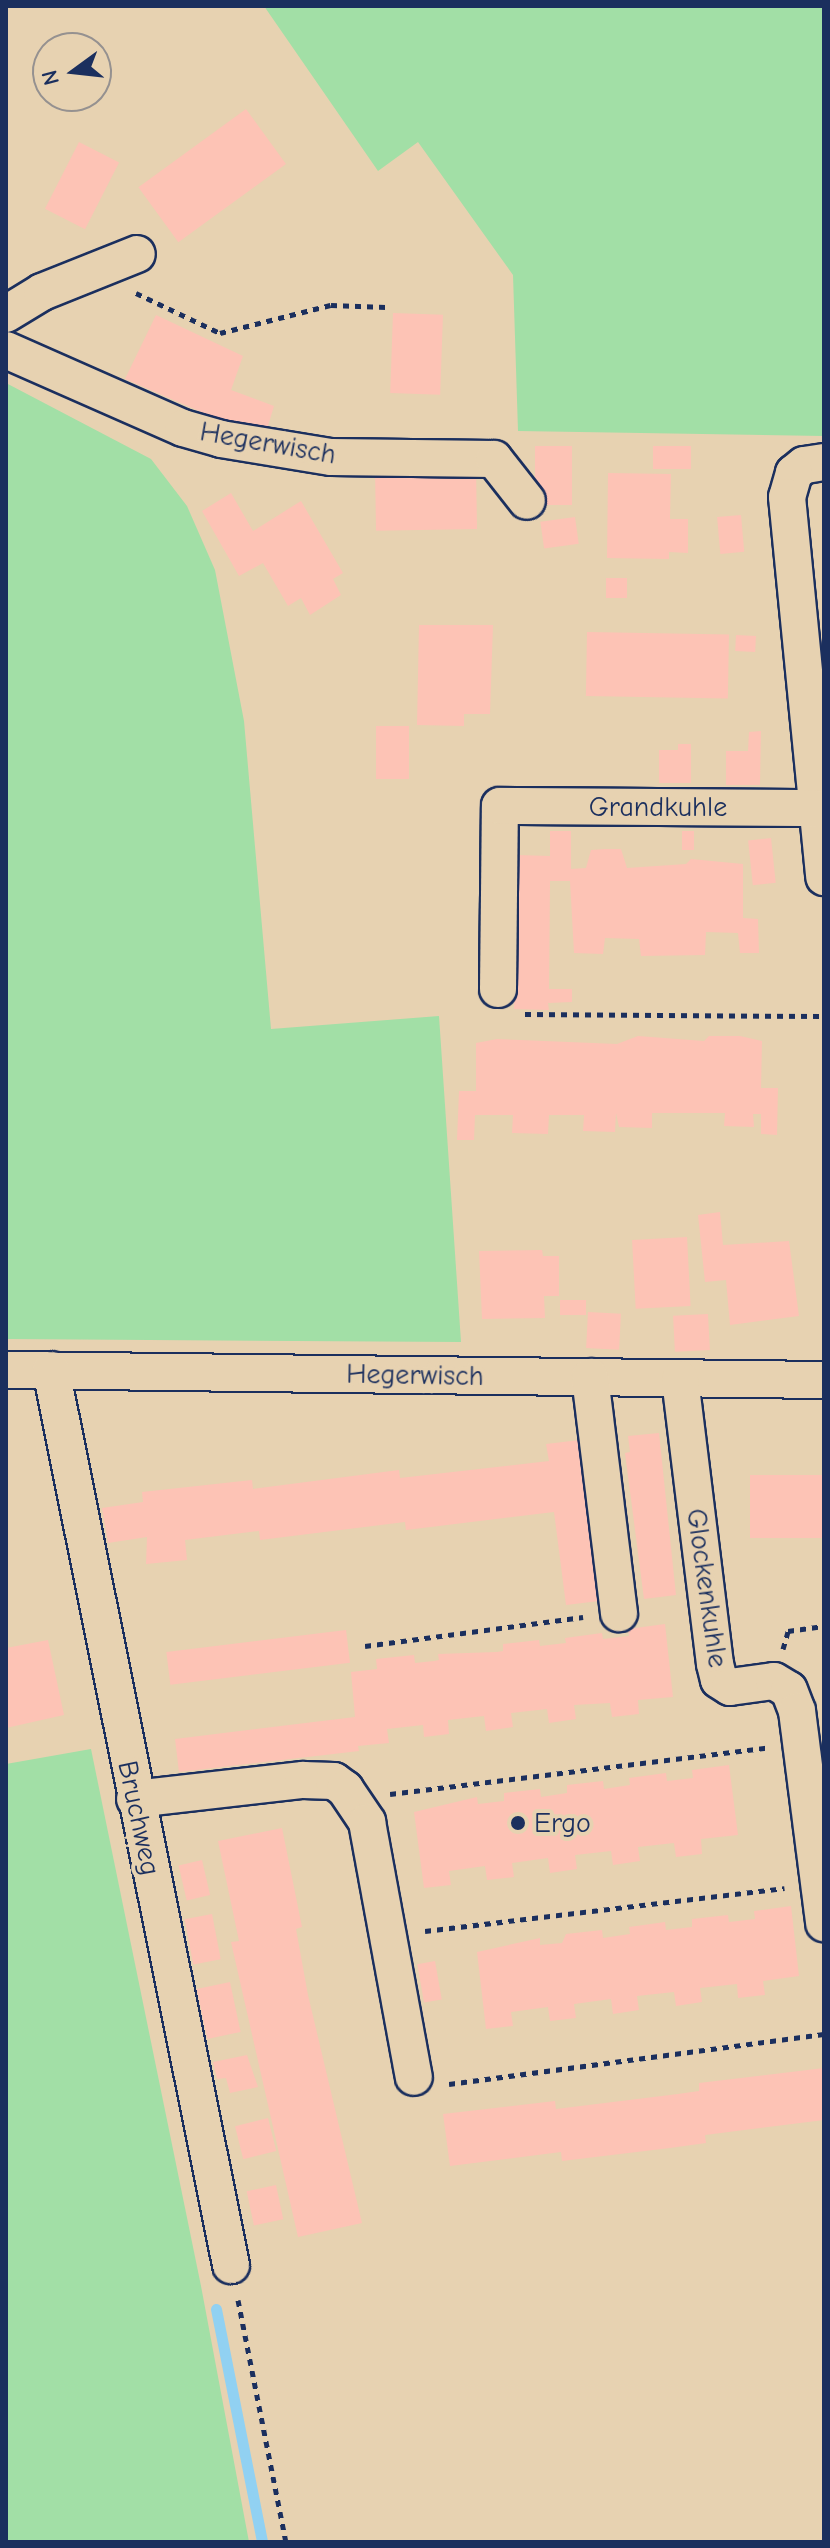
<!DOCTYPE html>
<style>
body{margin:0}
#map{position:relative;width:830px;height:2548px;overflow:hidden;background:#e7d2b1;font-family:"Comic Neue",sans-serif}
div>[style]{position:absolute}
.green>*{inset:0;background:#a2dfa6}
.stream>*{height:11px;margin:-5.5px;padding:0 5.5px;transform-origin:5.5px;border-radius:5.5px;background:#91d1f2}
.building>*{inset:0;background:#fdc3b5;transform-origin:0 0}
.path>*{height:5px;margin-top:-2.5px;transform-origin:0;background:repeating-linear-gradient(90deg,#1b2f5e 0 6px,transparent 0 12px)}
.roads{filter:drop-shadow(2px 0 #1b2f5e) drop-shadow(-2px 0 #1b2f5e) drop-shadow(0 2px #1b2f5e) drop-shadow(0 -2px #1b2f5e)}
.minor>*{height:36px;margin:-18px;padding:0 18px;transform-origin:18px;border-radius:18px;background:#e7d2b1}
.dots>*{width:22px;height:22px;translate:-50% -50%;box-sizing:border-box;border:4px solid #e7d2b1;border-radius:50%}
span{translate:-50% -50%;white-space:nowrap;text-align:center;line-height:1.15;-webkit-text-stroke:8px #e7d2b1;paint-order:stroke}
.street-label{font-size:28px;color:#1b2f5e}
.poi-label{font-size:28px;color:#1b2f5e}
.left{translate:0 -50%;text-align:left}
.frame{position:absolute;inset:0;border:8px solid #1b2f5e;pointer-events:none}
.north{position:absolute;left:32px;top:32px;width:80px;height:80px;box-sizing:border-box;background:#e7d2b1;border:2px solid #959190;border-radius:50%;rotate:255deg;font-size:22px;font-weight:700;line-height:32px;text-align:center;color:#1b2f5e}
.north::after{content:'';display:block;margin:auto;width:28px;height:36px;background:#1b2f5e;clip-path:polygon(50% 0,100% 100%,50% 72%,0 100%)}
</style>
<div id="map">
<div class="green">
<div style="clip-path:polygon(264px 6px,824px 6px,824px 436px,518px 431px,513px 275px,418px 142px,378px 171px)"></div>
<div style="clip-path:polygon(6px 383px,151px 459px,187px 506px,215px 570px,244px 721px,271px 1029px,439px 1016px,461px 1342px,6px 1339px)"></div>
<div style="clip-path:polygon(91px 1749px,201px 2286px,249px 2542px,6px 2542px,6px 1764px)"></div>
</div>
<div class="stream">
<div style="left:216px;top:2309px;width:237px;rotate:78.8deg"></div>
</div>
<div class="building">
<div style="left:246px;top:109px;width:68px;height:133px;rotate:54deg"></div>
<div style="left:79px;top:142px;width:45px;height:75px;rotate:27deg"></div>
<div style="left:393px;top:313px;width:50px;height:80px;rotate:2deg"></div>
<div style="clip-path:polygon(156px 315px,243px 356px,231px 390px,274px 406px,264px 439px,125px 379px)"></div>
<div style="left:535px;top:446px;width:37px;height:59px"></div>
<div style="left:653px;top:446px;width:38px;height:23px"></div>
<div style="left:476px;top:469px;width:60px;height:101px;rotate:89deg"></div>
<div style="clip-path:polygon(608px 473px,671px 474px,670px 519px,688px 519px,688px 553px,669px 552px,669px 559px,607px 558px)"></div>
<div style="clip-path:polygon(231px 493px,253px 531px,301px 501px,343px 573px,333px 579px,341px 595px,310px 615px,301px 598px,288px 606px,263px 563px,239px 576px,202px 511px)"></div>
<div style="left:741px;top:515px;width:37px;height:24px;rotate:85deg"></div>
<div style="left:575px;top:517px;width:27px;height:35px;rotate:82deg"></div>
<div style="left:606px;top:578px;width:21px;height:20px"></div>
<div style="clip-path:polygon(419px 625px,493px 625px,490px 714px,464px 714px,464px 726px,417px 725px)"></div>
<div style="left:587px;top:632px;width:142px;height:64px;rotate:1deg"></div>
<div style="left:736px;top:635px;width:20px;height:16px;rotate:3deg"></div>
<div style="left:376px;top:726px;width:33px;height:53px"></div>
<div style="clip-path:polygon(761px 731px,760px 785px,726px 785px,726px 751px,748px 751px,749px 732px)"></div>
<div style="clip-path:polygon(678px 744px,691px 744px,691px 783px,659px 783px,659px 750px,678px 750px)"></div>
<div style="clip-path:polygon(550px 831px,571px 831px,571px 869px,586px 868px,591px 850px,605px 849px,621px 849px,627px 868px,686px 864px,691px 859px,743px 864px,743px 918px,758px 919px,759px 953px,740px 953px,738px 933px,706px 932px,705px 955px,641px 956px,639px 939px,605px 938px,603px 954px,574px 953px,570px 881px,550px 881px,549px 989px,572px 989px,572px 1002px,548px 1003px,549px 1010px,514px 1009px,517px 855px,550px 856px)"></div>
<div style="left:682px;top:831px;width:12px;height:19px"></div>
<div style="left:771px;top:838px;width:45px;height:23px;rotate:84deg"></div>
<div style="clip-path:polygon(638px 1036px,704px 1041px,709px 1036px,740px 1036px,762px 1041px,761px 1088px,778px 1088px,777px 1135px,761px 1134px,761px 1114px,753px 1114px,754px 1127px,724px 1126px,725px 1113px,652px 1113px,652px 1128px,619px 1127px,616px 1113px,615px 1132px,583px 1131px,584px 1115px,549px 1115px,548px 1134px,512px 1133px,513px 1115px,475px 1115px,474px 1140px,457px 1140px,459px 1091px,476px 1091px,476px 1043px,497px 1039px,617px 1044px)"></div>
<div style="clip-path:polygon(720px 1212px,723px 1245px,789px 1241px,799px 1316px,730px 1325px,726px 1280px,705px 1282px,698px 1215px)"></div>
<div style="left:687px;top:1237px;width:69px;height:55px;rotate:87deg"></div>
<div style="clip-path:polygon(542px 1250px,543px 1256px,559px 1256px,559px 1296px,544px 1296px,545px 1318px,482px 1319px,479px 1251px)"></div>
<div style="left:560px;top:1300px;width:26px;height:15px"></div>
<div style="left:588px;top:1312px;width:33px;height:36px;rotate:3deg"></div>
<div style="left:708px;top:1314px;width:36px;height:35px;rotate:87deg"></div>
<div style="clip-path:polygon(659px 1433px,676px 1595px,644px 1599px,625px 1453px,630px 1452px,628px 1436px)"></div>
<div style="clip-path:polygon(580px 1440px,599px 1601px,566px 1605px,554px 1512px,406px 1530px,405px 1522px,260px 1540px,259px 1531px,185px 1540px,187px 1560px,146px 1564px,147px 1537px,108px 1543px,102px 1508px,143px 1502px,142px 1492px,252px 1480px,253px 1489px,399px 1470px,400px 1478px,549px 1461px,546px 1444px)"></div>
<div style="left:824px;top:1475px;width:63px;height:74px;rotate:90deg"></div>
<div style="clip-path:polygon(665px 1624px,673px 1697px,638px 1700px,639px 1714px,612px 1717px,610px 1703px,574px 1705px,576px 1719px,549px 1723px,547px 1709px,511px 1713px,513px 1727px,486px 1731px,484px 1716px,448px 1720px,449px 1734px,424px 1737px,423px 1725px,387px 1729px,389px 1743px,358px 1746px,359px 1751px,179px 1772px,175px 1739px,355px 1717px,351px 1672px,377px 1669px,376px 1659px,414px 1655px,415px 1663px,434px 1661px,439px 1660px,438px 1654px,497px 1652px,503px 1651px,503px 1644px,539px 1640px,540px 1646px,566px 1643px,565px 1638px,602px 1633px,603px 1639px,629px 1636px,628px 1629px)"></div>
<div style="left:346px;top:1630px;width:33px;height:181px;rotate:83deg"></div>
<div style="clip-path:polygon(48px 1640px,64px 1715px,6px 1728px,6px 1648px)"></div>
<div style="clip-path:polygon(729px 1765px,738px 1835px,701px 1839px,702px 1854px,676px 1857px,674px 1843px,638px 1847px,640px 1861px,613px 1865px,611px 1851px,575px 1855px,577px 1869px,550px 1873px,548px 1858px,512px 1863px,514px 1877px,487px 1880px,485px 1866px,449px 1871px,451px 1885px,424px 1888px,414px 1812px,477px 1797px,478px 1804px,504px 1801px,504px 1793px,540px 1789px,541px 1797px,567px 1793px,567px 1785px,603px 1781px,604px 1789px,630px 1785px,629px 1778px,666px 1773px,667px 1781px,693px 1778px,692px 1770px)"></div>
<div style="clip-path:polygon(282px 1828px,302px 1927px,296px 1929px,308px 1995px,362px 2223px,298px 2237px,231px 1942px,239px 1941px,218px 1841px)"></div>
<div style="left:202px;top:1860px;width:36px;height:24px;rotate:77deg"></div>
<div style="clip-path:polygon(791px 1906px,799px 1976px,763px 1981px,765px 1995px,738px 1998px,737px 1984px,700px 1988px,702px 2002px,676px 2006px,674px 1992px,637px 1996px,639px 2010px,613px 2014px,611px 1999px,574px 2004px,576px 2018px,550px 2021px,548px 2007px,511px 2012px,513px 2026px,486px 2029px,477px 1952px,540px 1938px,540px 1945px,562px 1943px,566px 1934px,602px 1930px,603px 1938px,630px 1934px,629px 1927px,665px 1922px,666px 1930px,692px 1927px,692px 1919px,728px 1915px,729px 1922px,755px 1919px,754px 1911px)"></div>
<div style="left:212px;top:1914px;width:46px;height:28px;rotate:79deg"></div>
<div style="left:435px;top:1961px;width:39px;height:18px;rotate:80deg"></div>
<div style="left:230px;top:1982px;width:51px;height:34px;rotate:78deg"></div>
<div style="clip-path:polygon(247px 2055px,258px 2087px,230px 2093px,226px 2078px,217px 2079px,213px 2062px)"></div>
<div style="clip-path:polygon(824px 2068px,824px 2120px,705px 2135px,706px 2143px,670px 2148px,562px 2161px,561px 2152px,450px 2166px,443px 2114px,555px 2101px,556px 2109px,678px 2094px,699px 2091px,699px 2083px)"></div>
<div style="left:268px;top:2118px;width:34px;height:34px;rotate:76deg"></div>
<div style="left:276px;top:2185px;width:35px;height:30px;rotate:78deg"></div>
</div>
<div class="path">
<div style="left:136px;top:293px;width:93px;rotate:25.5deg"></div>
<div style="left:220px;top:333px;width:114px;rotate:-14.2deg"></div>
<div style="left:331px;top:305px;width:55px;rotate:2.1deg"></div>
<div style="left:525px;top:1014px;width:299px;rotate:0.4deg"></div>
<div style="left:365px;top:1646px;width:220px;rotate:-7.6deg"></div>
<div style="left:783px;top:1649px;width:19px;rotate:-74deg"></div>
<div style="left:788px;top:1631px;width:36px;rotate:-8deg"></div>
<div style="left:390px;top:1794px;width:379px;rotate:-7deg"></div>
<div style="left:425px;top:1931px;width:362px;rotate:-6.8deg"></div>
<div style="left:449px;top:2084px;width:378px;rotate:-7.6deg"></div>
<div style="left:238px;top:2300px;width:247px;rotate:78.8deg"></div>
</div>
<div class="roads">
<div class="minor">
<div style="left:6px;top:314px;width:42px;rotate:-31.4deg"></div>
<div style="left:42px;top:292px;width:102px;rotate:-21.8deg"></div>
<div style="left:6px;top:350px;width:193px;rotate:23.8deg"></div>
<div style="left:183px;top:428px;width:40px;rotate:16deg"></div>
<div style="left:221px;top:439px;width:111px;rotate:9.3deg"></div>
<div style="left:331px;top:457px;width:163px;rotate:0.7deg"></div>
<div style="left:494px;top:459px;width:53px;rotate:51.8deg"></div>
<div style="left:824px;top:462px;width:20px;rotate:171deg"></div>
<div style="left:804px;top:465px;width:13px;rotate:141deg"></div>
<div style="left:794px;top:473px;width:25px;rotate:106deg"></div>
<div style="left:787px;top:497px;width:382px;rotate:84.4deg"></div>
<div style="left:498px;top:989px;width:183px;rotate:-89.4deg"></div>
<div style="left:500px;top:806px;width:317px;rotate:0.4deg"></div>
<div style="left:6px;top:1370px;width:818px;rotate:0.7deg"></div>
<div style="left:51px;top:1370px;width:913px;rotate:78.63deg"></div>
<div style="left:590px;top:1377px;width:238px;rotate:83deg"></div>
<div style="left:680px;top:1379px;width:287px;rotate:83deg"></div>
<div style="left:715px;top:1664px;width:16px;rotate:76deg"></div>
<div style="left:719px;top:1680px;width:13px;rotate:32deg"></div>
<div style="left:730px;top:1687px;width:44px;rotate:-7.8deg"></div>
<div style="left:774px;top:1681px;width:17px;rotate:31deg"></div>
<div style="left:789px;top:1690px;width:22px;rotate:69deg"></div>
<div style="left:797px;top:1711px;width:214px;rotate:82.7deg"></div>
<div style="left:135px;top:1799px;width:169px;rotate:-6.5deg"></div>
<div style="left:303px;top:1780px;width:31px;rotate:2deg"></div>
<div style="left:334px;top:1781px;width:14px;rotate:36deg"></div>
<div style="left:345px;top:1789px;width:40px;rotate:56deg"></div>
<div style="left:367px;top:1822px;width:259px;rotate:79.6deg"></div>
</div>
</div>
<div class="dots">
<div style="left:518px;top:1823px;background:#1b2f5e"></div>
</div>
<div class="street-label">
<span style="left:268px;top:443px;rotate:10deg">Hegerwisch</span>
<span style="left:658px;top:807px">Grandkuhle</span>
<span style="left:415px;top:1375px;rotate:1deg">Hegerwisch</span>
<span style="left:707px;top:1588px;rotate:82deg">Glockenkuhle</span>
<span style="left:139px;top:1818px;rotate:78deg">Bruchweg</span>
</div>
<div class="poi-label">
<span class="left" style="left:534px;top:1823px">Ergo</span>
</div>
<div class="frame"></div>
<div class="north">N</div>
</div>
